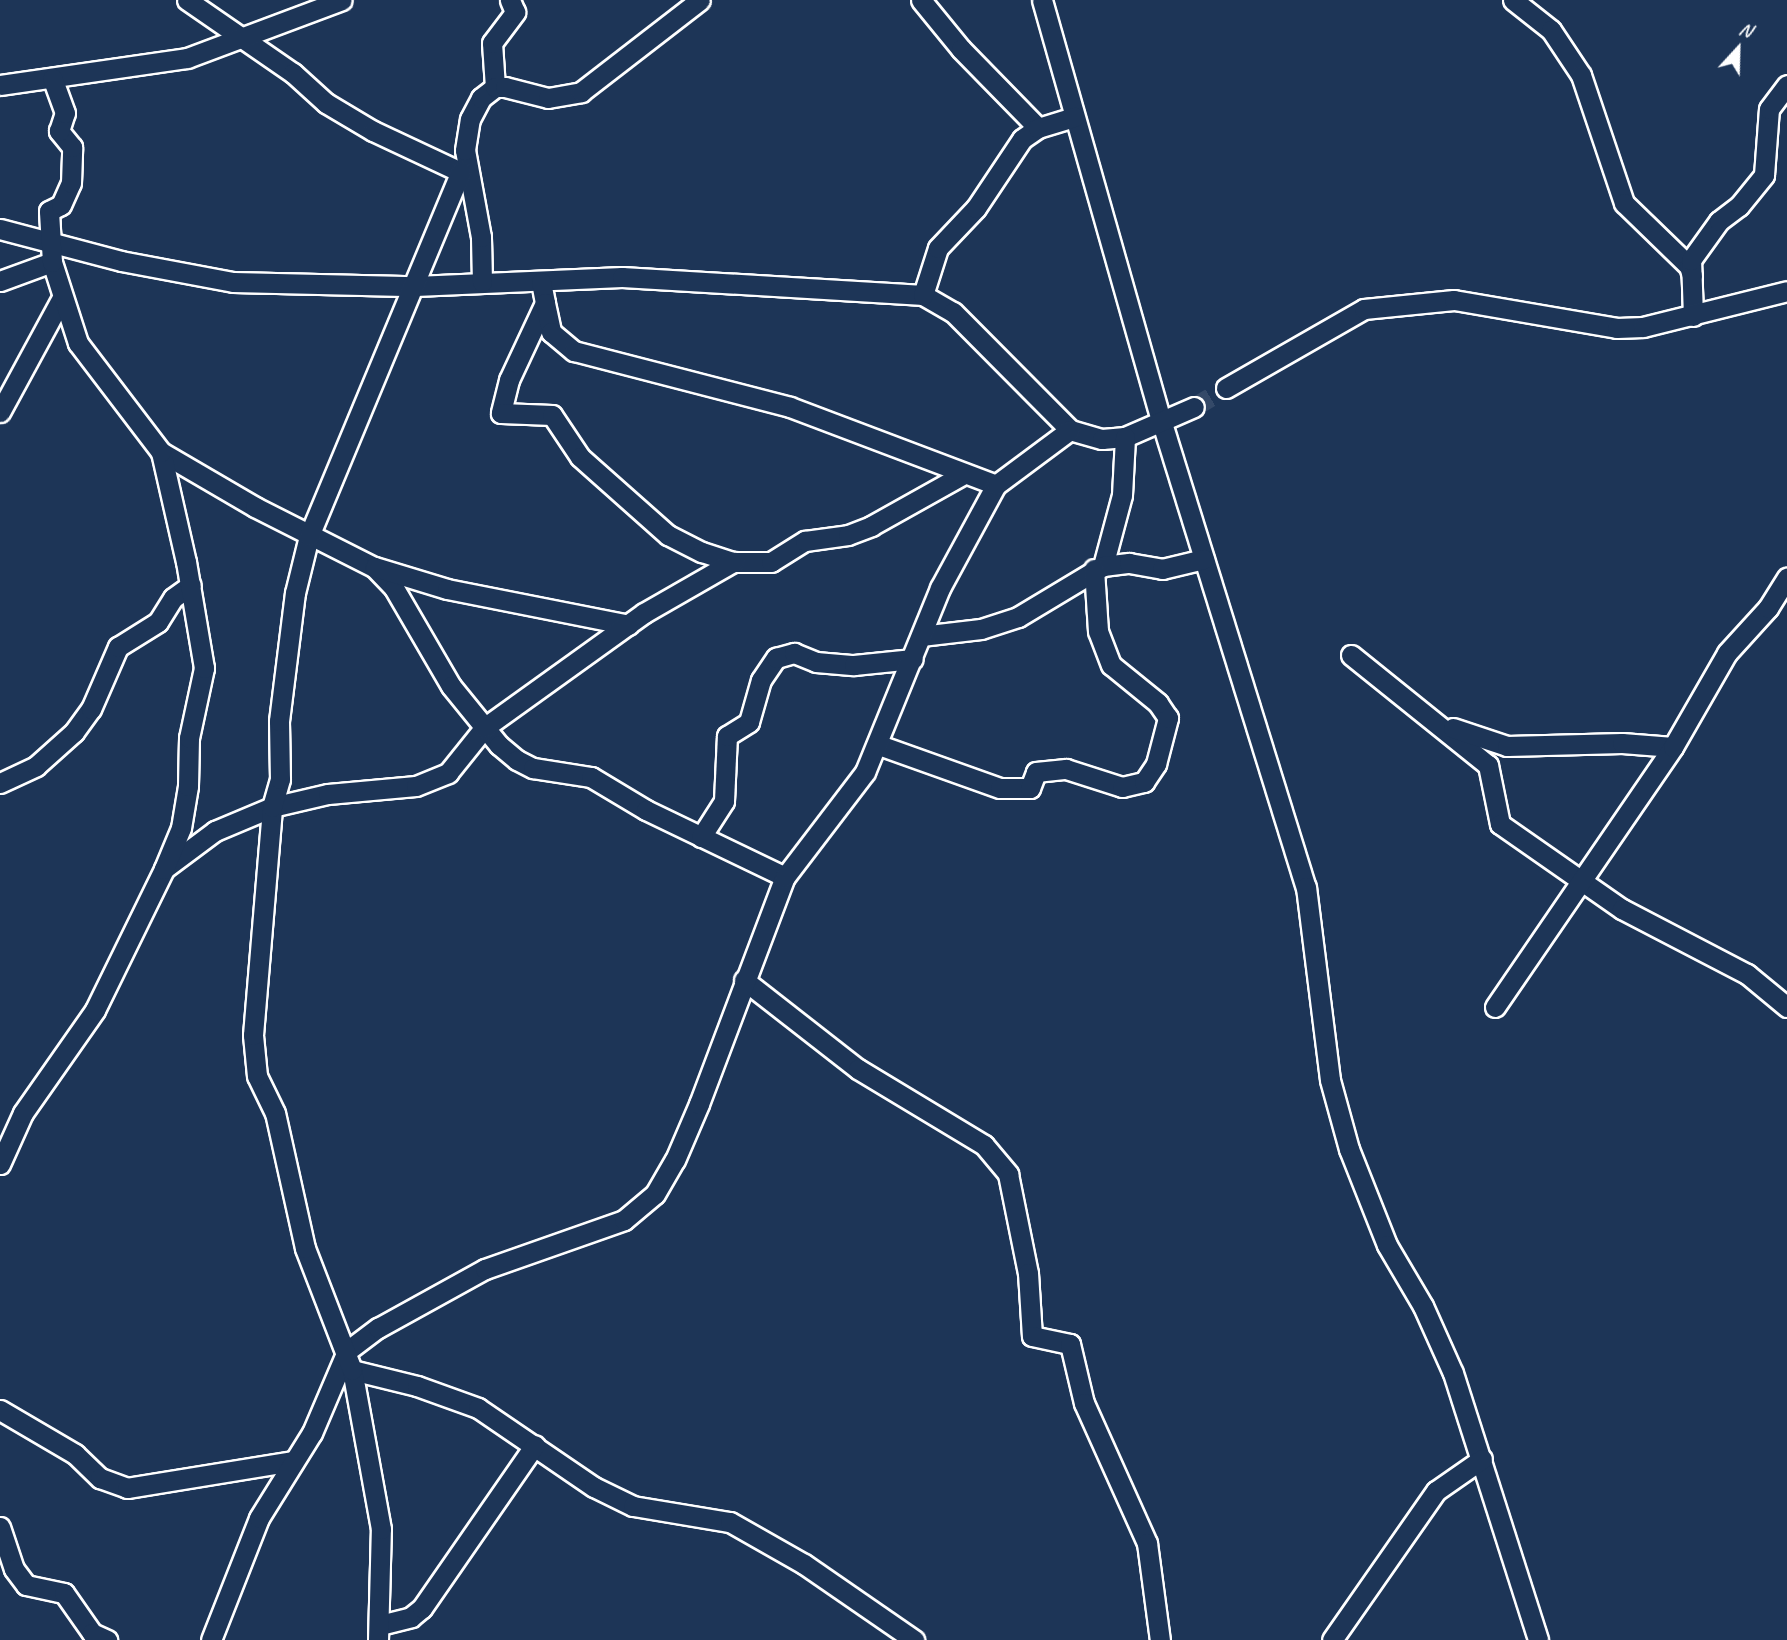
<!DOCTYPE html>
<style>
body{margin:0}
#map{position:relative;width:1787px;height:1640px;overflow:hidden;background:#1d3557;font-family:Caveat,sans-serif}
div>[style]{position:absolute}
.minor-tunnel>*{height:19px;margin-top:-9.5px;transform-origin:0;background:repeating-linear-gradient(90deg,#344968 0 19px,transparent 0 29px)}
.roads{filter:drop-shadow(2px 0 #fff) drop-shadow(-2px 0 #fff) drop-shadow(0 2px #fff) drop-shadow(0 -2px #fff)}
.minor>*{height:19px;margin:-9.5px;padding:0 9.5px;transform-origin:9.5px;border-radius:9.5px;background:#1d3557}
span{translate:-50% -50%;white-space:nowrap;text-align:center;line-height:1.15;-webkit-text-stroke:6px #1d3557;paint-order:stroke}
.north{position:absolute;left:1703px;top:14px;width:70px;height:70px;-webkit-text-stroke:5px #1d3557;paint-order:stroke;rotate:22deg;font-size:19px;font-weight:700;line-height:28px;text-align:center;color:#fff}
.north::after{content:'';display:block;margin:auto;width:24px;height:32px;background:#fff;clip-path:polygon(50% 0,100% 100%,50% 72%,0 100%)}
</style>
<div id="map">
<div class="minor-tunnel">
<div style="left:1194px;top:407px;width:37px;rotate:-31deg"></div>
</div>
<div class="roads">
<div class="minor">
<div style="left:187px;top:0;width:129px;rotate:34.6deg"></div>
<div style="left:293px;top:73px;width:45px;rotate:42.3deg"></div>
<div style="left:326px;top:103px;width:55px;rotate:30.8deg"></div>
<div style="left:373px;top:131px;width:104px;rotate:25.1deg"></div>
<div style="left:921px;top:0;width:63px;rotate:50.8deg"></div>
<div style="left:961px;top:49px;width:110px;rotate:45.7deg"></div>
<div style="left:1042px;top:0;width:440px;rotate:74.2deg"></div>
<div style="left:1162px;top:423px;width:486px;rotate:72.8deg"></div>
<div style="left:1306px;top:887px;width:194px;rotate:82.9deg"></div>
<div style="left:1330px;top:1080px;width:72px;rotate:74.6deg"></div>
<div style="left:1349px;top:1149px;width:103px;rotate:68.4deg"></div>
<div style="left:1387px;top:1245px;width:71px;rotate:59.5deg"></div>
<div style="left:1423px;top:1306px;width:73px;rotate:65.9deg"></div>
<div style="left:1453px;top:1373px;width:280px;rotate:72.3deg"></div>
<div style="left:1513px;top:0;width:48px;rotate:38.3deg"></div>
<div style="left:1551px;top:30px;width:54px;rotate:56.3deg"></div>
<div style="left:1581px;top:75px;width:135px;rotate:71.4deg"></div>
<div style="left:1624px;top:203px;width:91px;rotate:44.1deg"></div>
<div style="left:1689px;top:266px;width:10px;rotate:73deg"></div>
<div style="left:0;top:85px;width:189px;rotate:-8.2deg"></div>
<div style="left:187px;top:58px;width:165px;rotate:-20.5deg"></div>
<div style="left:495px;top:87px;width:44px;rotate:-93.9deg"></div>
<div style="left:492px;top:43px;width:39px;rotate:-53deg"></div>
<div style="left:515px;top:12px;width:13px;rotate:-113deg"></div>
<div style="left:0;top:229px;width:125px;rotate:14.8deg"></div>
<div style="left:121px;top:261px;width:114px;rotate:10.6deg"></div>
<div style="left:233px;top:282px;width:182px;rotate:1.3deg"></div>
<div style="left:415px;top:286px;width:207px;rotate:-2.5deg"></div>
<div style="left:622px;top:277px;width:302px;rotate:3.4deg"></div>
<div style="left:923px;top:295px;width:34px;rotate:30deg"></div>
<div style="left:953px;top:312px;width:166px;rotate:45.2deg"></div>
<div style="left:1070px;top:430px;width:33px;rotate:16deg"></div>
<div style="left:1102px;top:439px;width:23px;rotate:-5deg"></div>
<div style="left:1125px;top:437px;width:75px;rotate:-23.5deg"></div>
<div style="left:0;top:281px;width:55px;rotate:-20.1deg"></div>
<div style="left:482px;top:282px;width:45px;rotate:-91.3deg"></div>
<div style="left:481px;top:237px;width:88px;rotate:-100.4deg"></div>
<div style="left:465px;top:150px;width:31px;rotate:-81deg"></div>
<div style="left:470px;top:119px;width:24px;rotate:-62deg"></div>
<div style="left:481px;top:98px;width:18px;rotate:-38deg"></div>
<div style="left:495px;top:87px;width:10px"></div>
<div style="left:505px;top:87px;width:44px;rotate:14.3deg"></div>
<div style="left:548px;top:98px;width:34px;rotate:-10deg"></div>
<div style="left:581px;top:92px;width:150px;rotate:-37.7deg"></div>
<div style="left:541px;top:282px;width:21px;rotate:79deg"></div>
<div style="left:545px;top:303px;width:85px;rotate:115.1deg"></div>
<div style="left:509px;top:380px;width:34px;rotate:104deg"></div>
<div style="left:501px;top:413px;width:51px;rotate:2.2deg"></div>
<div style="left:552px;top:415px;width:50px;rotate:56.3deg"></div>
<div style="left:580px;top:457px;width:118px;rotate:41.6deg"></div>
<div style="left:668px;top:535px;width:38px;rotate:27deg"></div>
<div style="left:702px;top:552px;width:33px;rotate:18deg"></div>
<div style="left:733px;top:562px;width:38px"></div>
<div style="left:771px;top:562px;width:40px;rotate:-32deg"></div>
<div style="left:805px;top:541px;width:43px;rotate:-7.9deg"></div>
<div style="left:848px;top:535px;width:25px;rotate:-21deg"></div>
<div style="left:871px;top:526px;width:107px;rotate:-29.2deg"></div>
<div style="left:923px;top:295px;width:49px;rotate:-72.3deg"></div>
<div style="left:938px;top:248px;width:55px;rotate:-46.5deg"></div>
<div style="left:976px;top:208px;width:83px;rotate:-56.3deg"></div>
<div style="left:1022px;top:139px;width:19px;rotate:-35deg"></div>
<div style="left:1038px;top:128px;width:38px;rotate:-17deg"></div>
<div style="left:545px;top:303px;width:30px;rotate:78deg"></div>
<div style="left:551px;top:332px;width:30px;rotate:40deg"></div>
<div style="left:574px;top:351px;width:223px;rotate:14.5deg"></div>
<div style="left:790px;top:407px;width:220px;rotate:20.7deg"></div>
<div style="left:1693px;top:316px;width:56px;rotate:-92deg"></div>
<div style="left:1691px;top:260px;width:48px;rotate:-54.3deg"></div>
<div style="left:1719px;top:221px;width:25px;rotate:-37deg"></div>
<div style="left:1739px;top:206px;width:40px;rotate:-51deg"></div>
<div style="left:1764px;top:175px;width:66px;rotate:-85.7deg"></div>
<div style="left:1769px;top:109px;width:30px;rotate:-53deg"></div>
<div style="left:1226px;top:388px;width:159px;rotate:-29.8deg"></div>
<div style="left:1364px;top:309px;width:90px;rotate:-5.7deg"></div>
<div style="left:1454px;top:300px;width:165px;rotate:9.7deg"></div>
<div style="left:1617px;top:328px;width:26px;rotate:-2deg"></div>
<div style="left:1643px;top:327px;width:148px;rotate:-14deg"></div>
<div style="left:0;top:412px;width:130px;rotate:-61.5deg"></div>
<div style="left:161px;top:452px;width:109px;rotate:30.3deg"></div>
<div style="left:255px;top:507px;width:133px;rotate:26.8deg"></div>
<div style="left:374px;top:567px;width:29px;rotate:46deg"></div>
<div style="left:394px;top:588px;width:113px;rotate:59.8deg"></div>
<div style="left:451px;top:686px;width:76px;rotate:50.9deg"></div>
<div style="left:499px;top:745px;width:23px;rotate:40deg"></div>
<div style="left:517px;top:760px;width:18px;rotate:27deg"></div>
<div style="left:533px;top:768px;width:59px;rotate:8.8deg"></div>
<div style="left:591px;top:777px;width:64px;rotate:31deg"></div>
<div style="left:646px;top:810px;width:154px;rotate:25.7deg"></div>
<div style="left:1103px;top:566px;width:73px;rotate:-75deg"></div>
<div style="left:1122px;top:495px;width:58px;rotate:-87deg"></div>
<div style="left:375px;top:567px;width:75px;rotate:17deg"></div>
<div style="left:447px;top:589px;width:185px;rotate:11.2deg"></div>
<div style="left:921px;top:636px;width:60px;rotate:-6.7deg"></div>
<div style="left:981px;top:629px;width:39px;rotate:-18deg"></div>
<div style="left:1018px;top:617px;width:99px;rotate:-31deg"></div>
<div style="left:1103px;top:566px;width:26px;rotate:-7deg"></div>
<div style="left:1129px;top:563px;width:34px;rotate:10deg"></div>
<div style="left:1162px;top:569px;width:43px;rotate:-13.4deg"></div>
<div style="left:1351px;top:655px;width:176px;rotate:38.8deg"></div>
<div style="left:1488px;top:765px;width:60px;rotate:78.5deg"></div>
<div style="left:1500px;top:824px;width:149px;rotate:34.9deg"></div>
<div style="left:1622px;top:909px;width:141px;rotate:27.5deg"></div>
<div style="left:1747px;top:974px;width:52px;rotate:39.5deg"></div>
<div style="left:1453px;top:728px;width:57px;rotate:18.4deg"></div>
<div style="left:1507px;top:746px;width:115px;rotate:-1.5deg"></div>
<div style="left:1622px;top:743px;width:51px;rotate:4.5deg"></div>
<div style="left:879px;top:745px;width:128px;rotate:19.6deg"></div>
<div style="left:1000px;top:788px;width:30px"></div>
<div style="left:1030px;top:788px;width:17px;rotate:-69deg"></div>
<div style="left:1036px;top:772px;width:30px;rotate:-6deg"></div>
<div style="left:1066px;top:769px;width:59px;rotate:17.8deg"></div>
<div style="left:1122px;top:787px;width:23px;rotate:-13deg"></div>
<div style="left:1144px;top:782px;width:22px;rotate:-56deg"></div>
<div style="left:1156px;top:764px;width:48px;rotate:-75.4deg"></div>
<div style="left:1168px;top:718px;width:18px;rotate:-124deg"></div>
<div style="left:1158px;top:703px;width:60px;rotate:-141deg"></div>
<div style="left:1111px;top:665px;width:36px;rotate:-111deg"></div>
<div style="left:1098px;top:631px;width:62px;rotate:-93.7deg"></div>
<div style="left:0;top:783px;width:40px;rotate:-25deg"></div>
<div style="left:36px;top:766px;width:51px;rotate:-41.8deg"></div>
<div style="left:74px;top:732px;width:29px;rotate:-54deg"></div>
<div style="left:91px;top:709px;width:68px;rotate:-66.5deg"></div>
<div style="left:118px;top:647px;width:47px;rotate:-32deg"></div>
<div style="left:158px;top:622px;width:28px;rotate:-58deg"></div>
<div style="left:173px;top:598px;width:22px;rotate:-36deg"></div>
<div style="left:701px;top:837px;width:43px;rotate:-57.4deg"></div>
<div style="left:724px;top:801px;width:65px;rotate:-87.4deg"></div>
<div style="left:727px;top:736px;width:26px;rotate:-32deg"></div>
<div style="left:749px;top:722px;width:44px;rotate:-74.1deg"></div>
<div style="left:761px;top:680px;width:27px;rotate:-56deg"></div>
<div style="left:776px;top:658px;width:19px;rotate:-16deg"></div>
<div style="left:794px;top:653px;width:24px;rotate:22deg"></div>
<div style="left:816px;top:662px;width:38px;rotate:5deg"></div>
<div style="left:854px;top:665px;width:59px;rotate:-5.8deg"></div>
<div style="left:164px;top:869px;width:64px;rotate:-36.7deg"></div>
<div style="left:215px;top:831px;width:62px;rotate:-22.8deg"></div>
<div style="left:272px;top:807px;width:57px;rotate:-13.1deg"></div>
<div style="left:328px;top:794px;width:88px;rotate:-5.2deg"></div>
<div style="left:416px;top:786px;width:35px;rotate:-22deg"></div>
<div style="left:448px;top:773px;width:58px;rotate:-51.3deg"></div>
<div style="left:484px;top:728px;width:197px;rotate:-35.7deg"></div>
<div style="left:644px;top:613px;width:103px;rotate:-29.8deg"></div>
<div style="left:744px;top:980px;width:145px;rotate:38deg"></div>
<div style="left:858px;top:1069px;width:147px;rotate:31.1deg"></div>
<div style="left:984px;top:1145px;width:38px;rotate:50deg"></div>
<div style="left:1008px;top:1174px;width:101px;rotate:78.6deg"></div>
<div style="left:1028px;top:1273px;width:63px;rotate:86.4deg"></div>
<div style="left:1032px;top:1336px;width:39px;rotate:12deg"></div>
<div style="left:1070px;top:1344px;width:61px;rotate:76.7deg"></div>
<div style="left:1084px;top:1403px;width:154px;rotate:65.8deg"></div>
<div style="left:1147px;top:1543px;width:98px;rotate:82.4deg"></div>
<div style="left:1495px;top:1007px;width:315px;rotate:-55.6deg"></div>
<div style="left:1673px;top:747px;width:108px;rotate:-60.1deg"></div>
<div style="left:1727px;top:653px;width:61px;rotate:-47.7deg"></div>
<div style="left:1768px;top:608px;width:36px;rotate:-58deg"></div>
<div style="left:0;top:1164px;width:56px;rotate:-65.7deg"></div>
<div style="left:23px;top:1113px;width:126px;rotate:-55deg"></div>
<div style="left:95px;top:1010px;width:157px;rotate:-63.9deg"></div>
<div style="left:164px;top:869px;width:44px;rotate:-67.5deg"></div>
<div style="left:181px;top:828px;width:43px;rotate:-80.5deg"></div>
<div style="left:188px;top:786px;width:48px;rotate:-88.8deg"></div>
<div style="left:189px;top:738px;width:72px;rotate:-77.9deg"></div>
<div style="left:204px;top:668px;width:108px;rotate:-99.6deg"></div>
<div style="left:186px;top:562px;width:113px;rotate:-102.8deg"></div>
<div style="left:161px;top:452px;width:137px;rotate:-127.3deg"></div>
<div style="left:78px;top:343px;width:85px;rotate:-107.8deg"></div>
<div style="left:52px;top:262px;width:51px;rotate:-93.4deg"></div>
<div style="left:49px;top:211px;width:13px;rotate:-27deg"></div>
<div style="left:61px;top:205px;width:24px;rotate:-66deg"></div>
<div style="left:71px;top:183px;width:36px;rotate:-88deg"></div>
<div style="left:72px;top:147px;width:21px;rotate:-129deg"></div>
<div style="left:59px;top:131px;width:19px;rotate:-72deg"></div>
<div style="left:65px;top:113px;width:37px;rotate:-110deg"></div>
<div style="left:352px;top:1370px;width:67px;rotate:13.8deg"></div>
<div style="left:417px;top:1386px;width:65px;rotate:19.8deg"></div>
<div style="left:478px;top:1408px;width:140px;rotate:34.3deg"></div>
<div style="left:594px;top:1487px;width:43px;rotate:26deg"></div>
<div style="left:633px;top:1506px;width:98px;rotate:9.4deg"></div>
<div style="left:730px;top:1522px;width:85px;rotate:29.6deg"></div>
<div style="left:804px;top:1564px;width:134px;rotate:34.6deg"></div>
<div style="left:0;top:1410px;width:87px;rotate:30.4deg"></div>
<div style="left:75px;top:1454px;width:35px;rotate:44deg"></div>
<div style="left:100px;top:1478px;width:29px;rotate:20deg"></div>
<div style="left:127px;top:1488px;width:169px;rotate:-9.2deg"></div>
<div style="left:0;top:1527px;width:44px;rotate:71.6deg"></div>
<div style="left:14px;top:1569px;width:20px;rotate:53deg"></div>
<div style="left:26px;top:1585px;width:39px;rotate:12deg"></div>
<div style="left:64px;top:1593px;width:49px;rotate:55deg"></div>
<div style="left:92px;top:1633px;width:17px;rotate:25deg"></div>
<div style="left:380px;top:1625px;width:32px;rotate:-14deg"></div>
<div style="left:411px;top:1617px;width:14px;rotate:-39deg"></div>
<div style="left:422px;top:1608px;width:198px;rotate:-55.3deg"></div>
<div style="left:211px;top:1640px;width:131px;rotate:-68.5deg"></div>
<div style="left:259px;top:1518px;width:100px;rotate:-58.1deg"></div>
<div style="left:312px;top:1433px;width:89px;rotate:-66.9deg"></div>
<div style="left:347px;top:1351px;width:39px;rotate:-37deg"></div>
<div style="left:378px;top:1328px;width:122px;rotate:-28.9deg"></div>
<div style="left:485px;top:1269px;width:147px;rotate:-19.4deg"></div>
<div style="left:624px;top:1220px;width:40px;rotate:-40deg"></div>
<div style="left:655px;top:1194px;width:39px;rotate:-60deg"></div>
<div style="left:675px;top:1160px;width:61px;rotate:-66.8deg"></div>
<div style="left:699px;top:1104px;width:243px;rotate:-69.3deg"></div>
<div style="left:785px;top:877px;width:132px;rotate:-52.7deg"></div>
<div style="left:865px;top:772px;width:199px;rotate:-67.8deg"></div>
<div style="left:940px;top:588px;width:117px;rotate:-61.5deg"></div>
<div style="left:996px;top:485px;width:92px;rotate:-36.6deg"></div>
<div style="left:378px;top:1640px;width:111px;rotate:-88.5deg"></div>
<div style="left:381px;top:1529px;width:162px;rotate:-100.3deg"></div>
<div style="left:352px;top:1370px;width:131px;rotate:-111.1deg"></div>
<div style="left:305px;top:1248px;width:138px;rotate:-102.5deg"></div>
<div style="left:275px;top:1113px;width:41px;rotate:-115.9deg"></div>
<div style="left:257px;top:1076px;width:41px;rotate:-95.6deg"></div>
<div style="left:253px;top:1035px;width:229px;rotate:-85.2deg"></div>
<div style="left:272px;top:807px;width:29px;rotate:-74deg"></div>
<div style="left:280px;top:779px;width:58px;rotate:-91deg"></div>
<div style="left:279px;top:721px;width:129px;rotate:-82.9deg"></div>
<div style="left:295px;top:593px;width:59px;rotate:-76.2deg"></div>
<div style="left:309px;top:536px;width:395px;rotate:-67.4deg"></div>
<div style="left:1332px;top:1640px;width:182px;rotate:-55.1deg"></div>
<div style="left:1436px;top:1491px;width:56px;rotate:-34.8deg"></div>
</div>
</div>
<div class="north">N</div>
</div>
